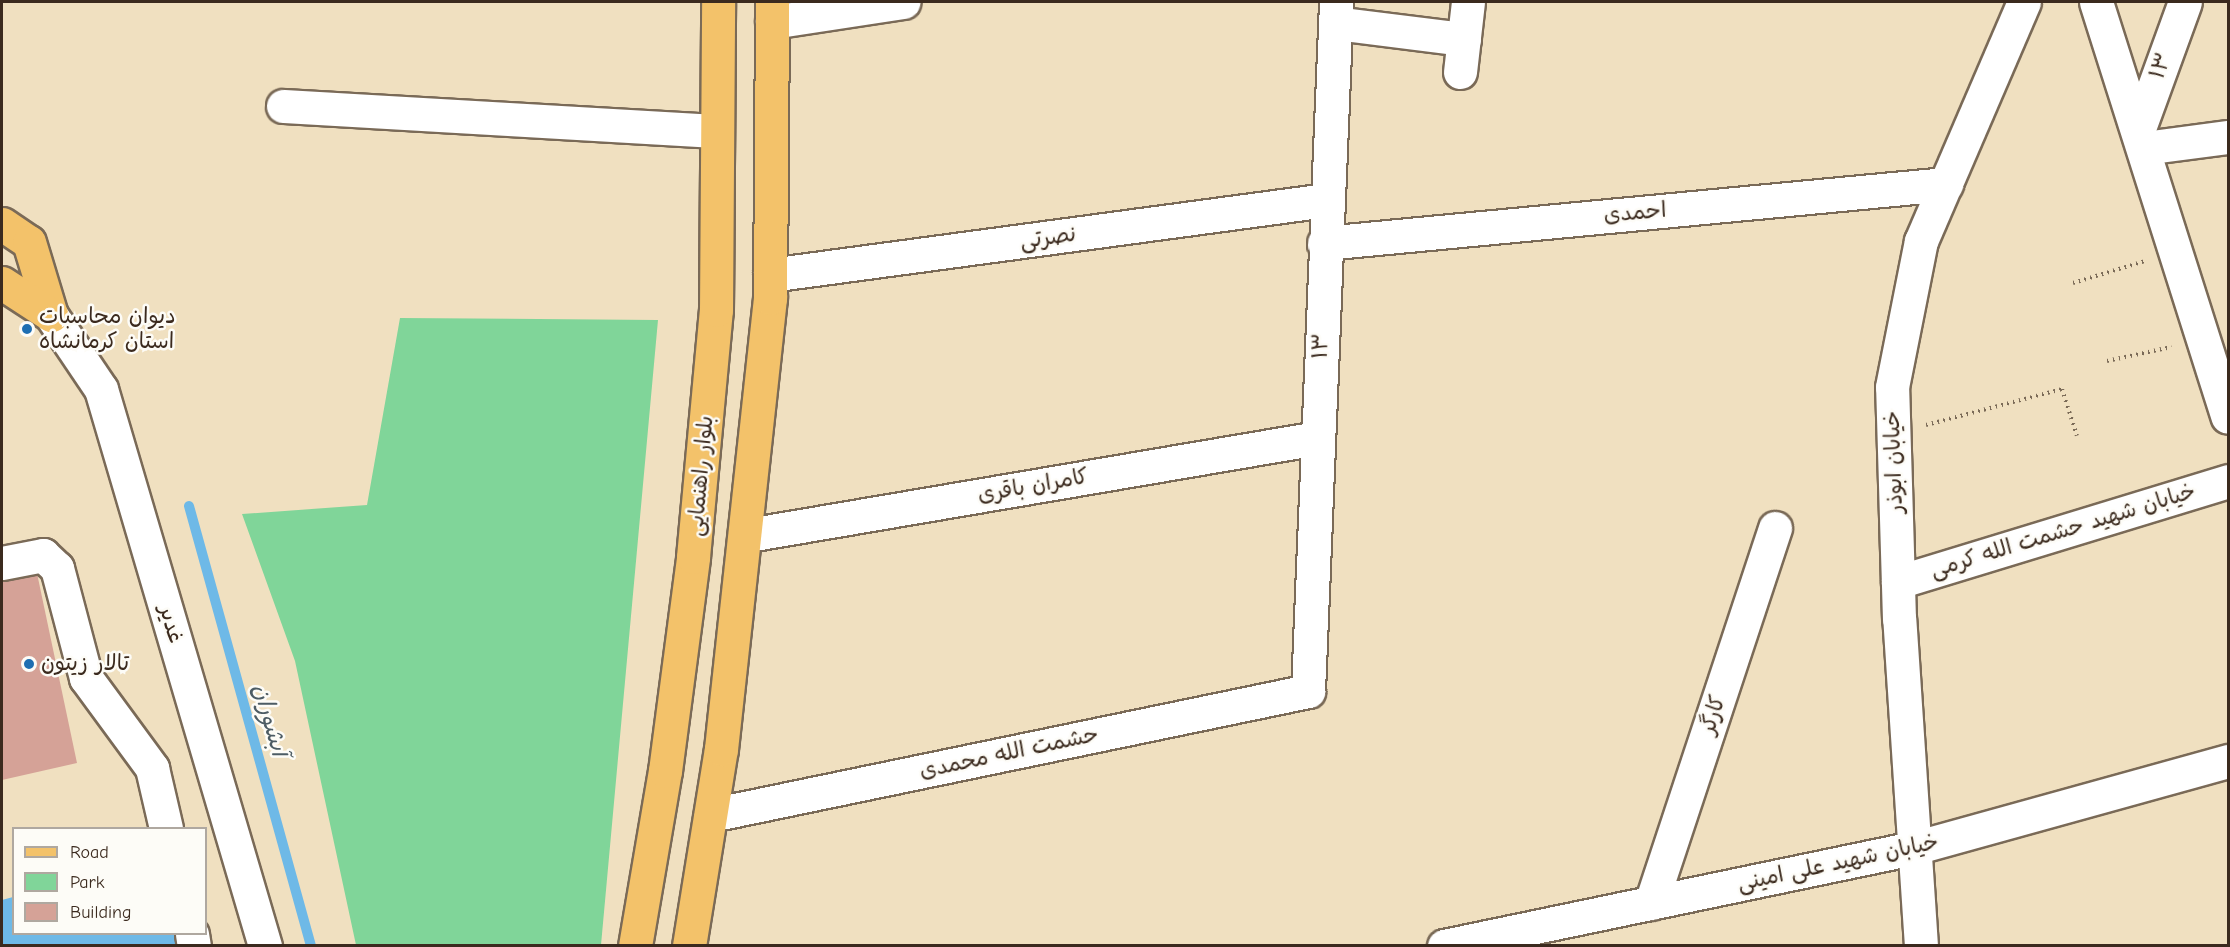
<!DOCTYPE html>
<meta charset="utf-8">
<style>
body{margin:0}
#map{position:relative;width:2230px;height:947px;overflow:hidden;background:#f0e0c0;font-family:"Comic Neue","Playpen Sans Arabic",sans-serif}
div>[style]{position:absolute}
.green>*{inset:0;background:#80d599}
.water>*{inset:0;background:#6eb9e7}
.stream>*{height:10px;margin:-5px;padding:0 5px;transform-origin:5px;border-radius:5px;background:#6eb9e7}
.building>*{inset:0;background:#d5a297}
.path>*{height:4px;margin-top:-2px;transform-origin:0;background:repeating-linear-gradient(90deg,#7a6a57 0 1.5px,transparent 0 6px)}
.roads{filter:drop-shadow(2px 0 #7a6a57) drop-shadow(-2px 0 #7a6a57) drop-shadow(0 2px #7a6a57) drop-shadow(0 -2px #7a6a57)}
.minor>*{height:33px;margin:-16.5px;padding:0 16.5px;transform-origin:16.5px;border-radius:16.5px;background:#fff}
.major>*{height:33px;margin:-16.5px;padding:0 16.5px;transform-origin:16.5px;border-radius:16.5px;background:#f3c26a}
.dots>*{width:16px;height:16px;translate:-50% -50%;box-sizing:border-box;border:3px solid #fdfcf7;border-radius:50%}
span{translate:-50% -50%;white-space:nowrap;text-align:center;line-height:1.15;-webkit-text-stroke:5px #fdfcf7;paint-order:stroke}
.street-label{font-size:22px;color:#3b2a1e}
.poi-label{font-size:22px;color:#3b2a1e}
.left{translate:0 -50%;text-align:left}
.water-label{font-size:24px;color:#4d5c64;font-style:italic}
.frame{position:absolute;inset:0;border:3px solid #3b2a1e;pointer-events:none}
.legend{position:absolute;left:12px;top:827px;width:195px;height:108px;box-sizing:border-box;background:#fdfcf7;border:2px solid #afa8a0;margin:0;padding:8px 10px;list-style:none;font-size:18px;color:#3b2a1e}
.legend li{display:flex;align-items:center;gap:12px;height:30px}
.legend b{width:30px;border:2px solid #afa8a0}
</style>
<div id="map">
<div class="green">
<div style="clip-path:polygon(400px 318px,658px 320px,601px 945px,356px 945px,295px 661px,242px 514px,367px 505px)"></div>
</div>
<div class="water">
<div style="clip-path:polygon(13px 897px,14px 934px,184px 934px,187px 945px,2px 945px,2px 900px)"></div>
</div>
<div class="stream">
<div style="left:189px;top:506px;width:457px;rotate:74.5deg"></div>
</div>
<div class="building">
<div style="clip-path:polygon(34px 559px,77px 763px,2px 780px,2px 566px)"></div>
</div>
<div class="path">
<div style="left:2073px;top:283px;width:75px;rotate:-17deg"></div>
<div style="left:2107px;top:361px;width:66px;rotate:-12.2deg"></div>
<div style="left:1926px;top:425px;width:141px;rotate:-14.8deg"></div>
<div style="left:2062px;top:389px;width:49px;rotate:72.3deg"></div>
</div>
<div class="roads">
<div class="minor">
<div style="left:2096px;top:2px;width:435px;rotate:72.4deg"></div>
<div style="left:772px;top:22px;width:133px;rotate:-8.7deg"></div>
<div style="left:1335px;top:23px;width:130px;rotate:7.1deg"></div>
<div style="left:1460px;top:72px;width:70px;rotate:-83.5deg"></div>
<div style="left:283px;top:106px;width:434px;rotate:3.3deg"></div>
<div style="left:2138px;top:131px;width:137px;rotate:-70deg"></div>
<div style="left:2144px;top:148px;width:85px;rotate:-7.5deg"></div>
<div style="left:1324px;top:243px;width:625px;rotate:-5.42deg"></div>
<div style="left:770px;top:275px;width:561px;rotate:-7.68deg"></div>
<div style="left:51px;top:315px;width:89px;rotate:56deg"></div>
<div style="left:101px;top:389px;width:581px;rotate:73.59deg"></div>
<div style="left:748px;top:535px;width:577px;rotate:-9.67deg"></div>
<div style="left:2px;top:563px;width:42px;rotate:-11deg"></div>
<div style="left:43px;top:555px;width:19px;rotate:43deg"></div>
<div style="left:57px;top:568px;width:114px;rotate:75.2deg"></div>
<div style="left:86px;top:678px;width:112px;rotate:53.7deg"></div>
<div style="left:152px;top:768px;width:62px;rotate:76.9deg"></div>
<div style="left:1898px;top:582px;width:345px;rotate:-17deg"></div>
<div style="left:711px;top:815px;width:610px;rotate:-11.73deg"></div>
<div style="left:1308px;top:691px;width:690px;rotate:-87.67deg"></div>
<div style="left:1651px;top:903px;width:395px;rotate:-71.7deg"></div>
<div style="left:192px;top:934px;width:12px;rotate:81deg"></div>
<div style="left:1444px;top:946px;width:480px;rotate:-11.8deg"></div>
<div style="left:1914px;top:848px;width:326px;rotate:-15.5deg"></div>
<div style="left:1921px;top:946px;width:328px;rotate:-93.8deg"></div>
<div style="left:1899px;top:619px;width:232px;rotate:-91.7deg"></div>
<div style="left:1892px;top:387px;width:149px;rotate:-78.8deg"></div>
<div style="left:1921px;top:241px;width:260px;rotate:-66.7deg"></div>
</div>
<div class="major">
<div style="left:2px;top:224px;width:32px;rotate:34deg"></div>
<div style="left:29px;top:242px;width:76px;rotate:73.2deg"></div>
<div style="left:2px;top:283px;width:59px;rotate:33.1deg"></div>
<div style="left:635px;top:946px;width:178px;rotate:-80.3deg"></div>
<div style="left:665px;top:771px;width:216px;rotate:-82.5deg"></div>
<div style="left:693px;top:557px;width:248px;rotate:-84.7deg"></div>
<div style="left:716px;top:310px;width:308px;rotate:-89.6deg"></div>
<div style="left:689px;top:946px;width:200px;rotate:-80.8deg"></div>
<div style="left:721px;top:749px;width:454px;rotate:-83.8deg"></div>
<div style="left:770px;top:298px;width:296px;rotate:-89.6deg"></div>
</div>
</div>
<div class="dots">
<div style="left:27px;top:329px;background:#1f6fb2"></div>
<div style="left:29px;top:664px;background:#1f6fb2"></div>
</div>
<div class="street-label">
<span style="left:2161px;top:66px;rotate:-70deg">۱۳</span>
<span style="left:1635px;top:213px;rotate:-5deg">احمدی</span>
<span style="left:1048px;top:238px;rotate:-8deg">نصرتی</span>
<span style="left:1321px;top:346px;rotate:-88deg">۱۳</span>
<span style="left:1894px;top:462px;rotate:-92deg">خیابان ابوذر</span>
<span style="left:701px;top:476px;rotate:-85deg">بلوار راهنمایی</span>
<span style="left:1033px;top:486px;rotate:-10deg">کامران باقری</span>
<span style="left:2063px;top:531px;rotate:-17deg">خیابان شهید حشمت الله کرمی</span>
<span style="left:171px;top:624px;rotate:74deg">غدیر</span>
<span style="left:1713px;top:715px;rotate:-72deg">کارگر</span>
<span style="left:1009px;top:753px;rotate:-12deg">حشمت الله محمدی</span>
<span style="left:1838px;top:863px;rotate:-12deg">خیابان شهید علی امینی</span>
</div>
<div class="poi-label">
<span class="left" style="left:39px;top:329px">دیوان محاسبات<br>استان کرمانشاه</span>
<span class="left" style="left:41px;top:664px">تالار زیتون</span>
</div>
<div class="water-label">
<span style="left:270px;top:720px;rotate:74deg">آبشوران</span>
</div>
<div class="frame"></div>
<ul class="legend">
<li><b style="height:8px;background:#f3c26a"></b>Road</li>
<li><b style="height:16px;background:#80d599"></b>Park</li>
<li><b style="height:16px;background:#d5a297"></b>Building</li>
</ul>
</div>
